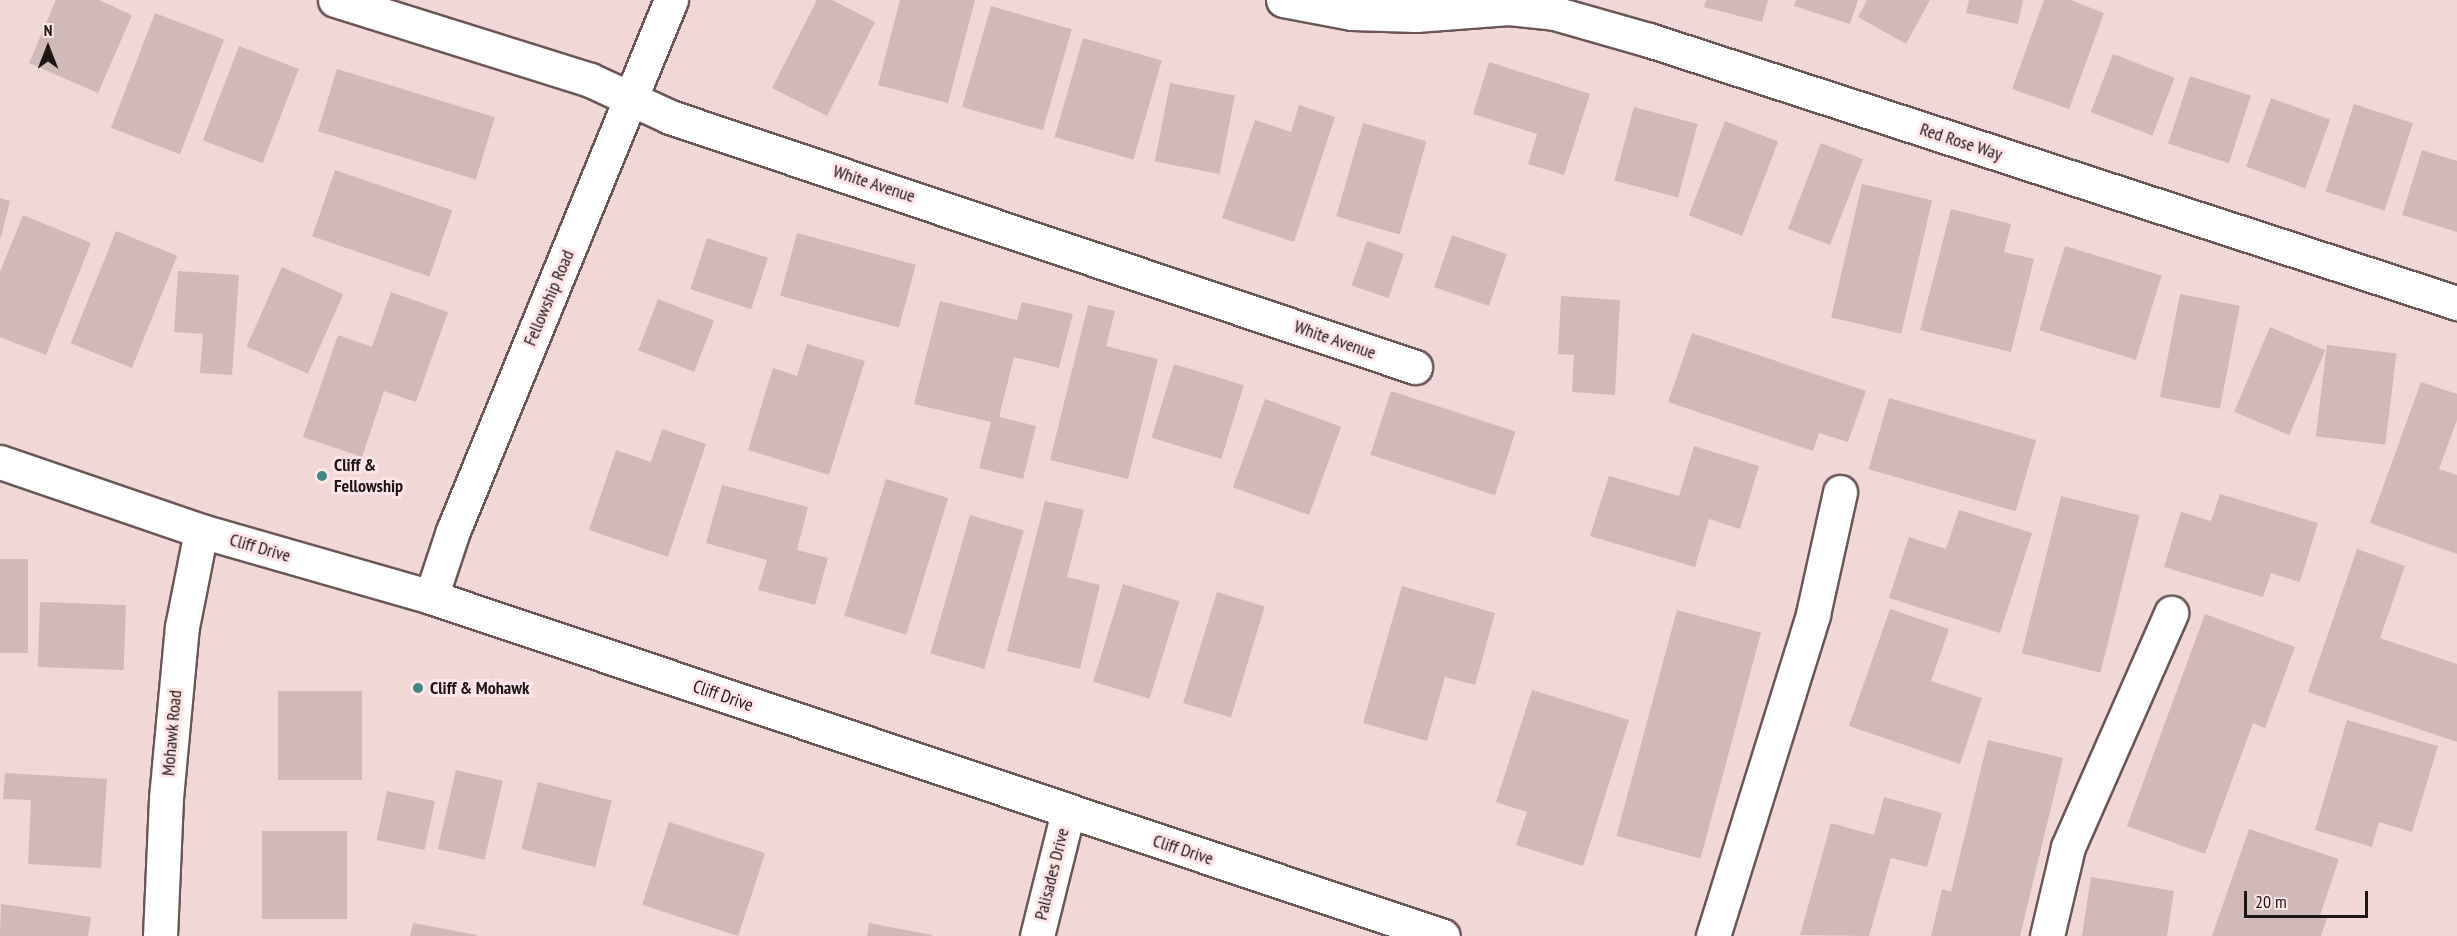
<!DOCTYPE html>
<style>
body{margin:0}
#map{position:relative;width:2457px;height:936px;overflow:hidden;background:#f1d8d7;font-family:"PT Sans Narrow",sans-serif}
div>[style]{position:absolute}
.building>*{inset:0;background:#d1b9b8;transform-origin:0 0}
.roads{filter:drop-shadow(2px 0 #6b5656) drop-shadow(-2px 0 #6b5656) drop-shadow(0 2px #6b5656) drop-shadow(0 -2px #6b5656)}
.minor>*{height:33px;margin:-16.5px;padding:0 16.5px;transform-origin:16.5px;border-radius:16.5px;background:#fff}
.major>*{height:33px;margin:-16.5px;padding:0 16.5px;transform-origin:16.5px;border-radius:16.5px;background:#fff}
.dots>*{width:16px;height:16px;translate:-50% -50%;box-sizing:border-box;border:3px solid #ffe5e5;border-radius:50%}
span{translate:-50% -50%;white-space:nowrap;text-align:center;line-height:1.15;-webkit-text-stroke:6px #ffe5e5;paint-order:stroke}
.street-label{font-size:18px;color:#1e1515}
.poi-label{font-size:18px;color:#1e1515;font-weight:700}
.left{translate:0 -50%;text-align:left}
.north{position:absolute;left:18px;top:18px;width:60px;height:60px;-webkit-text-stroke:4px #ffe5e5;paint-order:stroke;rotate:0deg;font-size:16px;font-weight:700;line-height:24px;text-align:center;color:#1e1515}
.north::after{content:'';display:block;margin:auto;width:21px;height:27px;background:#1e1515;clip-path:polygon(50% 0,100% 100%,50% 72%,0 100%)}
.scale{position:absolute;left:2244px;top:891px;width:124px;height:27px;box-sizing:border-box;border:3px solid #1e1515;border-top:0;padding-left:8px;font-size:18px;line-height:21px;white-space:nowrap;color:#1e1515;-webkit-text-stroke:4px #ffe5e5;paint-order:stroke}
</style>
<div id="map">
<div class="building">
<div style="clip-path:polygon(56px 0,99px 0,132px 15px,98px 93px,29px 63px)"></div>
<div style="clip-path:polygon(817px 0,832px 0,875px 22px,827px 116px,772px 88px)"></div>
<div style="clip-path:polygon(900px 0,975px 0,948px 103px,878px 85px)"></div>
<div style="clip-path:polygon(1706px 0,1768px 0,1762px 22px,1704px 7px)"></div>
<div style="clip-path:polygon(1796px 0,1858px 0,1850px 24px,1794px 6px)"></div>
<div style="clip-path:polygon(1867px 0,1930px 0,1906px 44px,1858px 17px)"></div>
<div style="clip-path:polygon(1969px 0,2023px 0,2018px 24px,1966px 13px)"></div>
<div style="clip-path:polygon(2044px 0,2070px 0,2104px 13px,2069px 109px,2012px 89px)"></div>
<div style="left:991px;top:6px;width:84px;height:105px;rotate:16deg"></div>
<div style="left:155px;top:13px;width:74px;height:123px;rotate:21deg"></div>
<div style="left:1083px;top:38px;width:82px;height:103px;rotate:16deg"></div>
<div style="left:239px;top:46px;width:64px;height:101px;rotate:21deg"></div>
<div style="left:2113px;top:54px;width:66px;height:62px;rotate:21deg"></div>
<div style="clip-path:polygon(1489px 62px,1590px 94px,1564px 175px,1528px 164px,1537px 134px,1473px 114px)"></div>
<div style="left:337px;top:69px;width:165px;height:65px;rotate:17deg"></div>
<div style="left:2190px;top:76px;width:64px;height:71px;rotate:18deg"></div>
<div style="left:1170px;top:83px;width:66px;height:80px;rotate:11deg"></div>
<div style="left:2271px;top:98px;width:63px;height:73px;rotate:20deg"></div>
<div style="left:2354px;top:104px;width:62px;height:92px;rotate:18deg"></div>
<div style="clip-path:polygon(1299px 105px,1335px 117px,1294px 242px,1222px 218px,1255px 120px,1291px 132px)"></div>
<div style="left:1634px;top:107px;width:66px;height:76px;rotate:15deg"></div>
<div style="left:1725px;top:121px;width:57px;height:101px;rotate:21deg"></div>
<div style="left:1363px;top:123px;width:66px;height:97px;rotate:16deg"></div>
<div style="left:1821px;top:143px;width:45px;height:92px;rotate:21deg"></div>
<div style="clip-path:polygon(2422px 150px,2457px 161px,2457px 232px,2402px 215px)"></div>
<div style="left:335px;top:170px;width:124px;height:70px;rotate:19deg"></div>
<div style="left:1862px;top:184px;width:72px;height:137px;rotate:13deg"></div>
<div style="clip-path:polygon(0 198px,10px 201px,1px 237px,0 237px)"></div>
<div style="clip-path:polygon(1951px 209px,2011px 224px,2004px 252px,2034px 259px,2011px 352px,1920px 330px)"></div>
<div style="clip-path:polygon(23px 215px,91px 243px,46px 355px,0 337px,0 272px)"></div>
<div style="left:116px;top:231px;width:66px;height:121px;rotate:22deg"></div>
<div style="left:797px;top:233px;width:123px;height:65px;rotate:15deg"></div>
<div style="left:1452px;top:235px;width:58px;height:55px;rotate:19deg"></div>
<div style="left:707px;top:238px;width:64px;height:54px;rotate:18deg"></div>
<div style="left:1367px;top:241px;width:39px;height:47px;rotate:19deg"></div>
<div style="left:2065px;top:246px;width:101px;height:88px;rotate:17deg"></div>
<div style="left:282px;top:267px;width:67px;height:87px;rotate:24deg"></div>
<div style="clip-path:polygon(178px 271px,239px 275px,232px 375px,200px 373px,203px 334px,174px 332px)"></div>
<div style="clip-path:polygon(391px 292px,448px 312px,416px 402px,384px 391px,362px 457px,303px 437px,338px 335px,372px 347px)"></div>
<div style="left:2180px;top:294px;width:61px;height:105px;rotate:11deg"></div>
<div style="clip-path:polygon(1561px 296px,1620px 300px,1615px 395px,1572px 392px,1574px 355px,1558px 354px)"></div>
<div style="left:658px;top:299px;width:60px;height:55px;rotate:21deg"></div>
<div style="clip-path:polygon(940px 301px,1017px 320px,1022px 302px,1073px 314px,1059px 368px,1014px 357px,999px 417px,1036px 426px,1023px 479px,979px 468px,991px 422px,914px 404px)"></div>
<div style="clip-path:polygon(1088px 305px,1115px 311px,1106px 346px,1158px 359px,1128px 479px,1050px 460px)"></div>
<div style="left:2270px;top:327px;width:60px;height:92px;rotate:23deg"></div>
<div style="clip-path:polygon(1692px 333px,1866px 391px,1848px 442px,1819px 433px,1813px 451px,1668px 402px)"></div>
<div style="clip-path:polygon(807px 344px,865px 361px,829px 475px,748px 450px,773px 368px,797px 376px)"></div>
<div style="left:2327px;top:345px;width:70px;height:92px;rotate:7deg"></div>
<div style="left:1174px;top:364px;width:73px;height:77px;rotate:17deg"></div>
<div style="clip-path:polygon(2421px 382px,2457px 394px,2457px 420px,2439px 469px,2457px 475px,2457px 554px,2370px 523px)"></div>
<div style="left:1391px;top:391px;width:131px;height:67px;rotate:18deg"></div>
<div style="left:1889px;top:398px;width:153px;height:74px;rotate:16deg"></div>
<div style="left:1265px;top:399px;width:81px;height:94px;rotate:20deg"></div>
<div style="clip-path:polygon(662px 429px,706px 444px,668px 557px,589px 530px,616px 450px,651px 462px)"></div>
<div style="clip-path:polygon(1694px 446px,1759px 466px,1740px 529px,1709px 519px,1695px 567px,1590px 536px,1609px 476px,1679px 496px)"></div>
<div style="left:886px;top:479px;width:65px;height:143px;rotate:17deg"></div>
<div style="clip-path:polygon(722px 485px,808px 507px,797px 550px,828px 558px,815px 605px,758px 590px,767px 560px,706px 543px)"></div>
<div style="clip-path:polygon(2220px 494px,2318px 523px,2300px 582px,2271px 573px,2263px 597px,2164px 567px,2181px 512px,2211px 521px)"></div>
<div style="left:2061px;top:496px;width:81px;height:162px;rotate:14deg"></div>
<div style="clip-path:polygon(1045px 501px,1084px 510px,1067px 577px,1100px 585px,1080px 669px,1007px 651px)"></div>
<div style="clip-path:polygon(1959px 510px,2032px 533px,2000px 633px,1889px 598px,1909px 537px,1946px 549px)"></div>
<div style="left:970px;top:515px;width:56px;height:144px;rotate:16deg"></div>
<div style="clip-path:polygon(2357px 549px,2405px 566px,2380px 638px,2457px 664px,2457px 742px,2308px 692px)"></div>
<div style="left:0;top:559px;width:28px;height:94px"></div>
<div style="left:1123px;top:584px;width:59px;height:102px;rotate:17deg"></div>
<div style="clip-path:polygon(1402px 586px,1495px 613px,1475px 685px,1445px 677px,1427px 741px,1363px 723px)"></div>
<div style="left:1217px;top:592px;width:50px;height:116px;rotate:17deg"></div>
<div style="left:40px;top:602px;width:86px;height:65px;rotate:2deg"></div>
<div style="clip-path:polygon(1890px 609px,1949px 629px,1931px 681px,1982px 698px,1960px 764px,1849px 726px)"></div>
<div style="left:1677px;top:610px;width:87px;height:234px;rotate:15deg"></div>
<div style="clip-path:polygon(2205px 614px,2295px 647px,2265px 728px,2253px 723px,2205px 854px,2127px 826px)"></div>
<div style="clip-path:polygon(1532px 690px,1629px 720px,1583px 866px,1516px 845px,1527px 812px,1496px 802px)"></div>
<div style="left:278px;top:691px;width:84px;height:89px"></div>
<div style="clip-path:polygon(2347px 720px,2438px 746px,2412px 832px,2379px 822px,2372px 847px,2315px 830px)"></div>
<div style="clip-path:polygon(1988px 740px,2063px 758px,2020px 936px,1931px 936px,1942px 889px,1951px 892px)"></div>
<div style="left:456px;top:770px;width:48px;height:81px;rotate:13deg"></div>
<div style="clip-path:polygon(5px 773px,107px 779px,101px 868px,28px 864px,31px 800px,3px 799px)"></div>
<div style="left:538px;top:782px;width:76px;height:69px;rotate:14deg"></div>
<div style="left:387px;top:791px;width:49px;height:50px;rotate:12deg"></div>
<div style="clip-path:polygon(1884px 797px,1942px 813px,1927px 867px,1891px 858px,1869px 936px,1800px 935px,1831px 823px,1874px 835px)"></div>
<div style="left:669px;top:822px;width:101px;height:87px;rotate:18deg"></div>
<div style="clip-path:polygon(2249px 829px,2339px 859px,2320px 915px,2327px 918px,2321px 936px,2212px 936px)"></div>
<div style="left:262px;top:831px;width:85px;height:88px"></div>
<div style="clip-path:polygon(2091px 877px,2174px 891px,2167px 936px,2082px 936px)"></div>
<div style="clip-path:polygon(1px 904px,91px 917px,88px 936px,0 936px)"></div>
<div style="clip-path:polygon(413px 923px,477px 935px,477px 936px,410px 936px)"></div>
<div style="clip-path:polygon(869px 923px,932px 935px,932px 936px,867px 936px)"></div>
</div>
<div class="roads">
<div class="minor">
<div style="left:335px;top:0;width:267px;rotate:17.4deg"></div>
<div style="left:590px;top:80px;width:88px;rotate:24.8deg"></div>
<div style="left:670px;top:117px;width:786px;rotate:18.55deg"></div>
<div style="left:1283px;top:0;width:70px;rotate:10.7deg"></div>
<div style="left:1352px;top:13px;width:64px;rotate:1.8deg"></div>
<div style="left:1416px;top:15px;width:93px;rotate:-4.3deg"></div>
<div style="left:1509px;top:8px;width:45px;rotate:6.3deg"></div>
<div style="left:1554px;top:13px;width:99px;rotate:15.9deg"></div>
<div style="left:1649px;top:40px;width:850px;rotate:18.03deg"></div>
<div style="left:431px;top:597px;width:70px;rotate:-71.6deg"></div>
<div style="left:453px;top:531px;width:574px;rotate:-67.68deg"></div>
<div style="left:160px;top:936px;width:138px;rotate:-87.5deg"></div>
<div style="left:166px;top:798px;width:172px;rotate:-84.7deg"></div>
<div style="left:182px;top:627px;width:98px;rotate:-78.8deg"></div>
<div style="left:1037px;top:936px;width:128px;rotate:-76deg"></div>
<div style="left:1713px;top:936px;width:337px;rotate:-72.7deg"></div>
<div style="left:1813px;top:614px;width:125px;rotate:-77.5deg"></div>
<div style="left:2047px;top:936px;width:91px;rotate:-76.7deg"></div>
<div style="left:2068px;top:847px;width:256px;rotate:-66.2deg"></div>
</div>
<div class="major">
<div style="left:0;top:462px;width:213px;rotate:18.9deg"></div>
<div style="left:201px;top:531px;width:239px;rotate:16deg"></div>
<div style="left:431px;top:597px;width:1067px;rotate:18.52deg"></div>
</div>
</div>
<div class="dots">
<div style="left:322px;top:476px;background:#3f8785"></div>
<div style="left:418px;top:688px;background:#3f8785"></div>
</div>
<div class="street-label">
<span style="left:1961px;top:142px;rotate:18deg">Red Rose Way</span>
<span style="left:874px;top:184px;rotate:18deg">White Avenue</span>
<span style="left:549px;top:298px;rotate:-67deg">Fellowship Road</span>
<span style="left:1335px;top:340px;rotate:19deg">White Avenue</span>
<span style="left:260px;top:548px;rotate:16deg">Cliff Drive</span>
<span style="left:723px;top:696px;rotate:19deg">Cliff Drive</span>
<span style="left:172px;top:733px;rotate:-85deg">Mohawk Road</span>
<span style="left:1183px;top:850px;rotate:18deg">Cliff Drive</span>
<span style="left:1052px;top:874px;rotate:-76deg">Palisades Drive</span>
</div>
<div class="poi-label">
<span class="left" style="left:334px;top:476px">Cliff &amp;<br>Fellowship</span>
<span class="left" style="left:430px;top:688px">Cliff &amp; Mohawk</span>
</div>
<div class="north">N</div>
<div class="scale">20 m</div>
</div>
